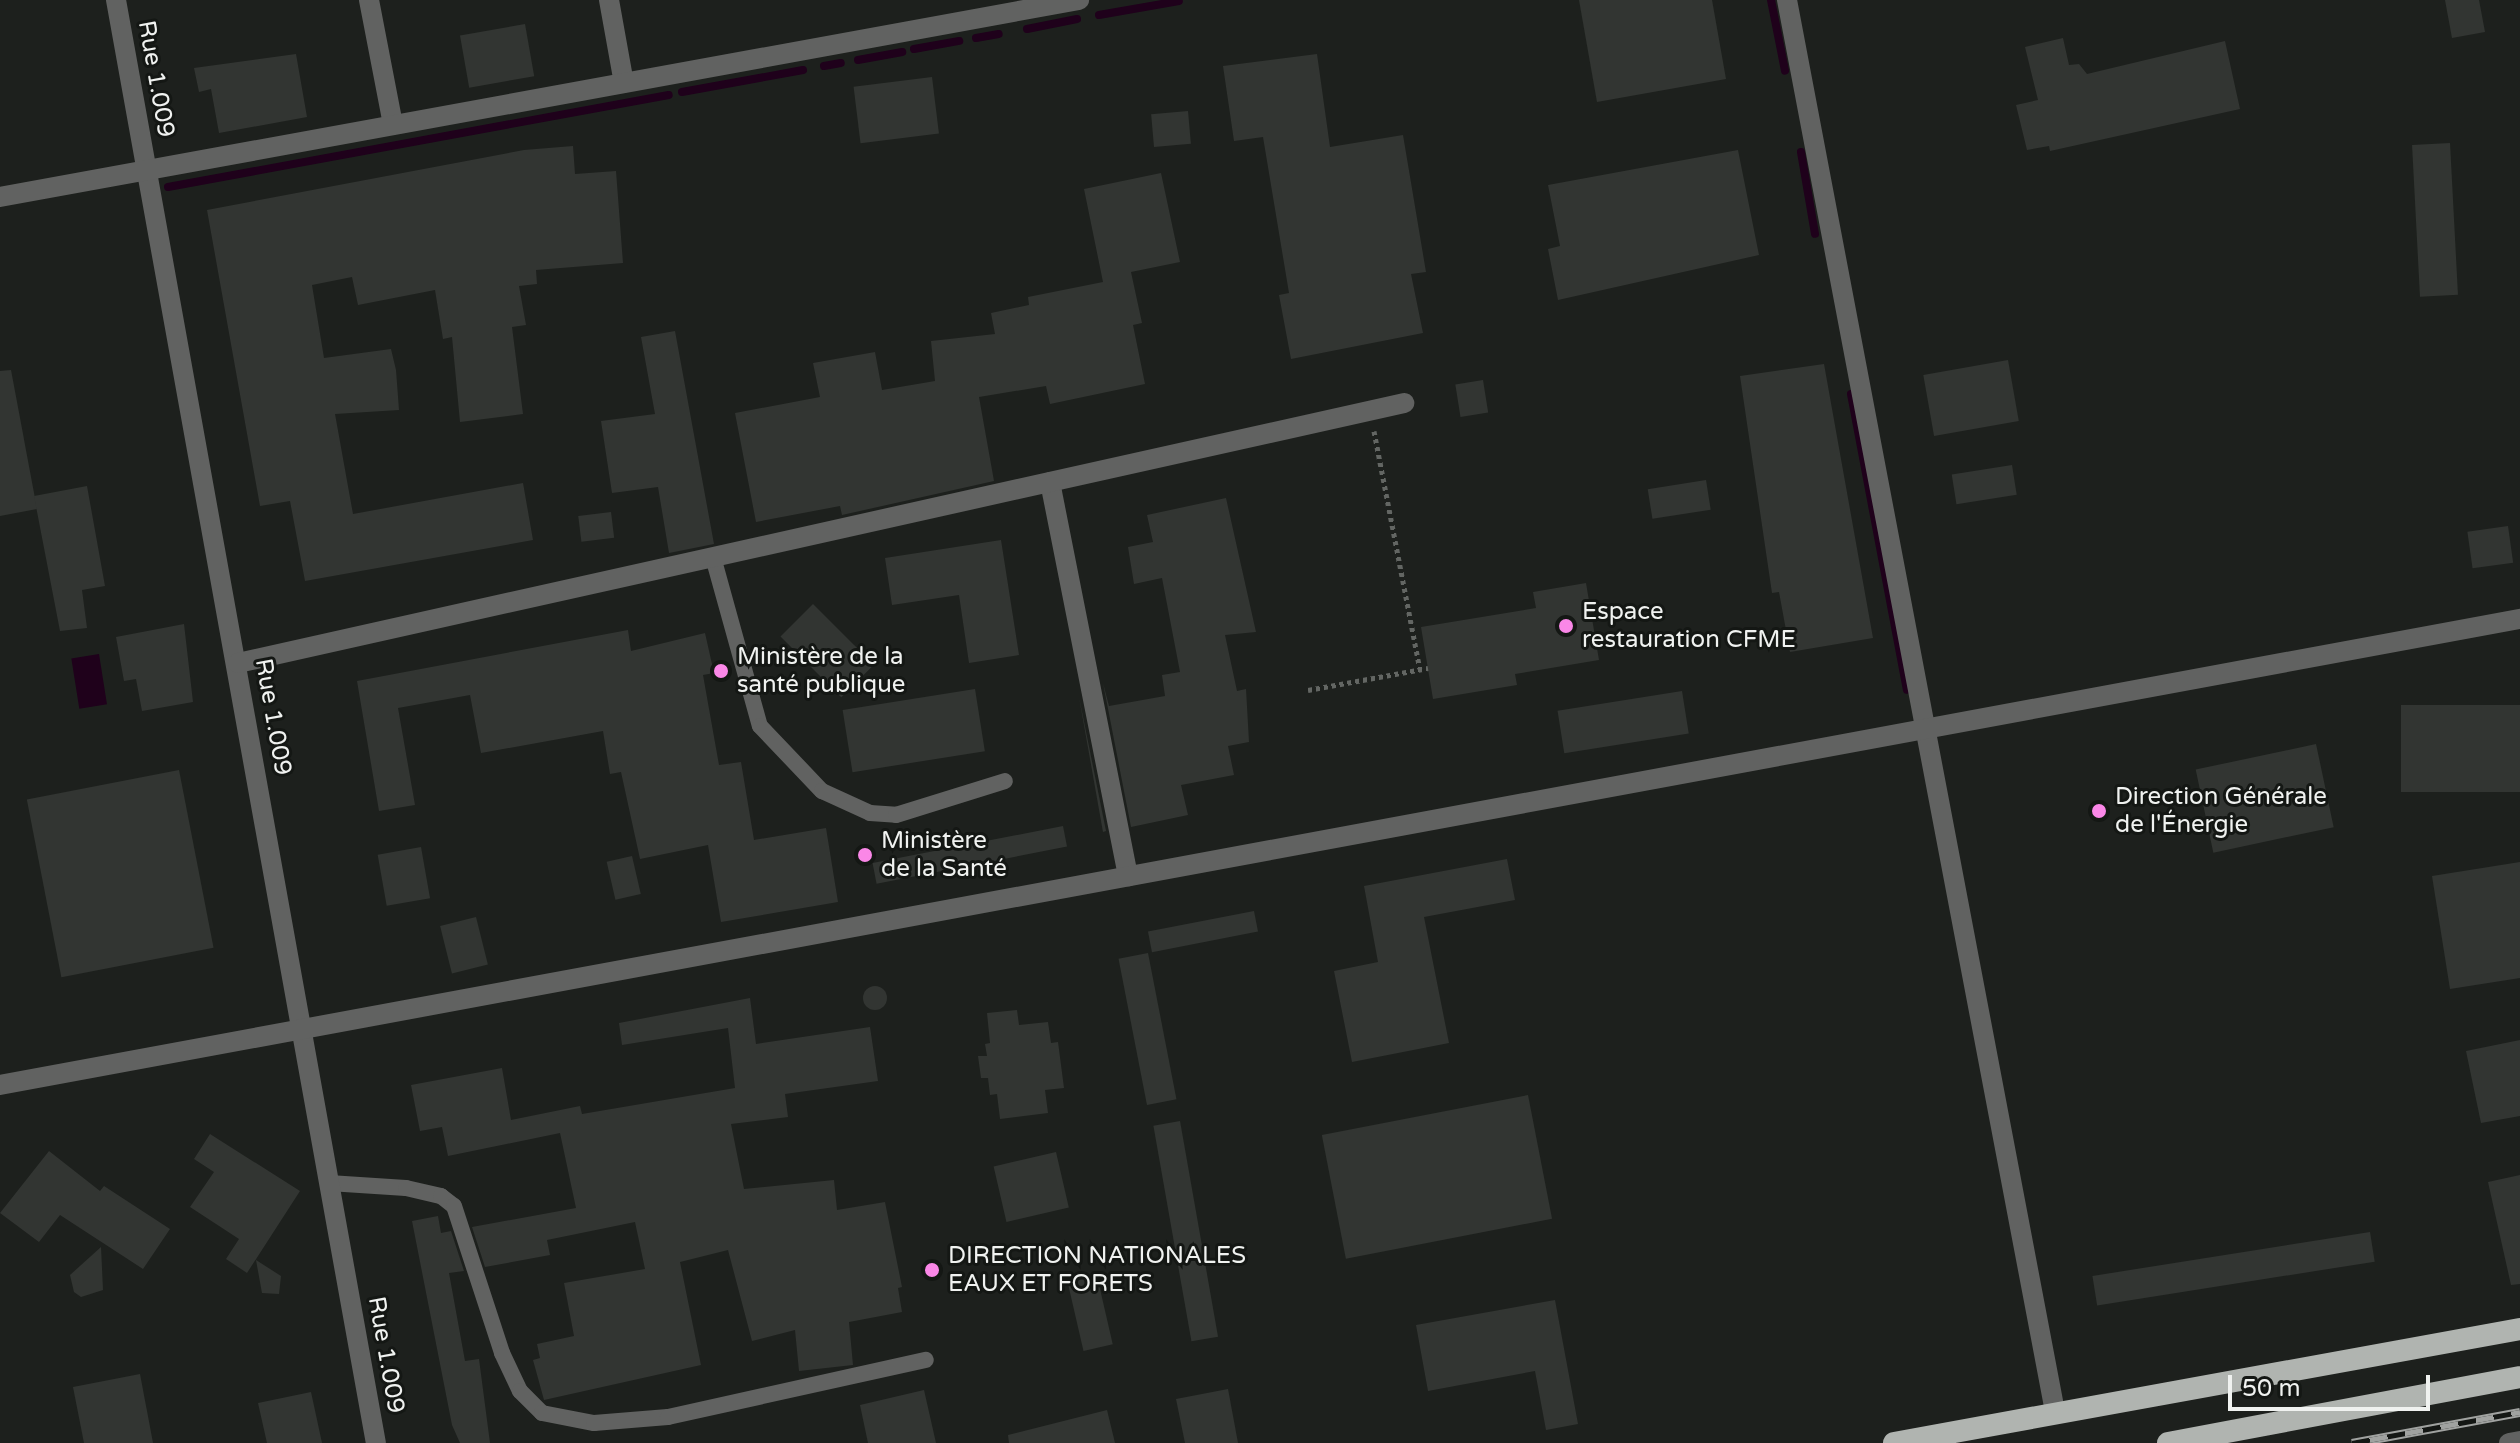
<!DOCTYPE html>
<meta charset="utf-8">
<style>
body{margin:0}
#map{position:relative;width:2520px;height:1443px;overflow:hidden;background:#1d201d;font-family:"Varela Round",sans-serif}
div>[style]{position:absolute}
.water>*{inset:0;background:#1f011b;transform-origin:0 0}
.stream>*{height:8px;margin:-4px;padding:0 4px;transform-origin:4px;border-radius:4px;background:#1f011b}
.building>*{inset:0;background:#323532;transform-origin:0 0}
.round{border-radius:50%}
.path>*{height:5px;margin-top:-2.5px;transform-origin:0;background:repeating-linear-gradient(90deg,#636663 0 4px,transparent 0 8px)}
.service>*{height:16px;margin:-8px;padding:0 8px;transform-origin:8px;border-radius:8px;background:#616261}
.minor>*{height:20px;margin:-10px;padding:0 10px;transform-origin:10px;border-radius:10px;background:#616261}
.trunk>*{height:22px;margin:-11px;padding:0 11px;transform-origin:11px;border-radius:11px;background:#b0b4b0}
.rail>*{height:9px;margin-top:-4.5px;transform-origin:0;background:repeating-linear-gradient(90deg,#141714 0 18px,#a0a2a0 0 36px);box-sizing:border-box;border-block:2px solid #a0a2a0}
.dots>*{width:22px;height:22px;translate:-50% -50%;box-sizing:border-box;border:4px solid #141714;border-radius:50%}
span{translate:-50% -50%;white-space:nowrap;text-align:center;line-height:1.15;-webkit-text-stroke:6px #141714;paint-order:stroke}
.street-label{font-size:24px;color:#f0f2f0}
.poi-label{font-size:24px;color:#f0f2f0}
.left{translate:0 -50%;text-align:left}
.scale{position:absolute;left:2228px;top:1375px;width:202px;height:36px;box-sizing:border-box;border:4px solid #f0f2f0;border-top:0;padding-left:10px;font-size:24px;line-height:28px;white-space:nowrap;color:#f0f2f0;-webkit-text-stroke:6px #141714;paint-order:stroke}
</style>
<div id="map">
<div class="water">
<div style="left:99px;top:654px;width:51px;height:28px;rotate:81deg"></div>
</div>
<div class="stream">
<div style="left:1771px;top:0;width:72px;rotate:78.8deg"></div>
<div style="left:1099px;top:15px;width:81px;rotate:-9.9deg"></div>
<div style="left:1027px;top:29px;width:51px;rotate:-11.3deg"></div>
<div style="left:976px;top:38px;width:23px;rotate:-10deg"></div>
<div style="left:914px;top:49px;width:46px;rotate:-10.1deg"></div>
<div style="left:858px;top:60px;width:45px;rotate:-10.3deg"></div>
<div style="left:824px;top:66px;width:17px;rotate:-10deg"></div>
<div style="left:682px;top:92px;width:123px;rotate:-10.3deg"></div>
<div style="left:1801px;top:152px;width:83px;rotate:80.3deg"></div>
<div style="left:168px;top:187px;width:509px;rotate:-10.41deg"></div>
<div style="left:1851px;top:394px;width:301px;rotate:79.3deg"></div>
</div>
<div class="building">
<div style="clip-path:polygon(1579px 0,1712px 0,1726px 79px,1597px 102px)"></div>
<div style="clip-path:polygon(2445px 0,2479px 0,2485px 32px,2452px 38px)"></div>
<div style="left:525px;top:24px;width:53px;height:66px;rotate:80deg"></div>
<div style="clip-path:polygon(2063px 38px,2069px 65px,2079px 64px,2087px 74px,2225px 41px,2240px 109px,2050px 151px,2049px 146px,2027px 150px,2016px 105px,2038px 100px,2025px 47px)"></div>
<div style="clip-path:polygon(296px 54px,307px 117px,219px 133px,211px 89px,199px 92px,194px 68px)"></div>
<div style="clip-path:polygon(1317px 54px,1330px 147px,1403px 135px,1426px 272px,1411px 274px,1423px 333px,1291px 359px,1279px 295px,1289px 293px,1263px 137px,1234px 141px,1223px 66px)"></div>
<div style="left:932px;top:77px;width:57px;height:79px;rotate:83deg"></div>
<div style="left:1188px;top:111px;width:33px;height:37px;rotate:85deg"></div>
<div style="left:2450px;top:143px;width:152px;height:38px;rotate:87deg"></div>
<div style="clip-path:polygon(573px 146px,575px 174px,616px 171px,623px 263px,536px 270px,537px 284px,519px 286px,526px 325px,512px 327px,523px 414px,460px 422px,452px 337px,443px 339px,435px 290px,358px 305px,352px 277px,312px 285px,324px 358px,391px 349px,396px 370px,399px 410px,335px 414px,353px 514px,523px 483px,533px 540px,305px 581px,290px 501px,260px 506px,207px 210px,524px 150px)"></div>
<div style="clip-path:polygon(1738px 150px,1759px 255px,1558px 300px,1548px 249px,1560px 246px,1548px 185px)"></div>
<div style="clip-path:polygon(1161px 173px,1180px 262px,1131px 272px,1142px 323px,1133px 325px,1145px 384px,1050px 404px,1046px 386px,979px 397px,994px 481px,842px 515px,840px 506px,756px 522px,735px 413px,820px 397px,813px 363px,875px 352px,882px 390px,935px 381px,931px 341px,995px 334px,991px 313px,1029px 305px,1028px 297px,1103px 282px,1084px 189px)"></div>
<div style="clip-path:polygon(675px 331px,714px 544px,669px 553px,658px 487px,612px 493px,601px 421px,655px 414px,641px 337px)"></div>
<div style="left:2008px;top:360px;width:62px;height:86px;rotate:80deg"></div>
<div style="clip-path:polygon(1824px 364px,1873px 638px,1790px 652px,1779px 592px,1772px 593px,1740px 376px)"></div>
<div style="clip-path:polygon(11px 370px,37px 509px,0 516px,0 371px)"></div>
<div style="left:1483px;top:380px;width:33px;height:28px;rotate:81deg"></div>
<div style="left:2012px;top:465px;width:30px;height:61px;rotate:81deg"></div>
<div style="left:1706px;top:480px;width:30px;height:59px;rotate:81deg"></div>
<div style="clip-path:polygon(87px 486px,105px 586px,82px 590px,87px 628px,60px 631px,34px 496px)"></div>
<div style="clip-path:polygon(1226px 498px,1256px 632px,1225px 635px,1237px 691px,1246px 689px,1249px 742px,1228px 746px,1234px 775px,1181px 785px,1188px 815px,1131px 827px,1103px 683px,1109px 706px,1165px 696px,1162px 675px,1180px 672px,1162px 578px,1134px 584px,1128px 547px,1153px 542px,1147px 515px)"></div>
<div style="left:611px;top:512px;width:26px;height:33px;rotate:83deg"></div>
<div style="left:2508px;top:526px;width:37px;height:41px;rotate:82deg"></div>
<div style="clip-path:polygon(1001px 540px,1019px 655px,969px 663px,959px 595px,892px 605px,885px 558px)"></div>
<div style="clip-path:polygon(1586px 583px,1599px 660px,1515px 674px,1517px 685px,1433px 699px,1421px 627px,1536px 608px,1533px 592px)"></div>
<div style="left:813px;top:604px;width:86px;height:46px;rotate:45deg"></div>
<div style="clip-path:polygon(184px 624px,193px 702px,142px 711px,136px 679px,124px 681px,116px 637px)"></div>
<div style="clip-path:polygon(628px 630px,631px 651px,705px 633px,714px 673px,703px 675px,719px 765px,741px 762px,754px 840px,826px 828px,838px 902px,721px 922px,708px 845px,640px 859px,621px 772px,610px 774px,603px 731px,481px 753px,470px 695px,398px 708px,415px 805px,379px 811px,357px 681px)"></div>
<div style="left:975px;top:689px;width:63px;height:134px;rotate:81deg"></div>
<div style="left:1682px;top:691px;width:43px;height:126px;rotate:81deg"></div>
<div style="clip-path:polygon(1079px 697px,1106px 831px,1103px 832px)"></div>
<div style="left:2520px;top:705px;width:87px;height:119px;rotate:90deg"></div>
<div style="left:2316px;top:744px;width:85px;height:123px;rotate:78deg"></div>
<div style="left:179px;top:770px;width:181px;height:155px;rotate:79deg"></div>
<div style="left:1063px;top:826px;width:21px;height:194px;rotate:79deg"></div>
<div style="left:421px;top:847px;width:52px;height:44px;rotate:80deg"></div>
<div style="left:632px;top:856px;width:39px;height:26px;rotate:77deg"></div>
<div style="clip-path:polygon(1507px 859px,1515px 900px,1424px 917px,1449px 1043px,1352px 1062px,1334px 971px,1378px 962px,1364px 886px)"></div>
<div style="clip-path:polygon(2520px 862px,2520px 978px,2450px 989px,2432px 876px)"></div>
<div style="left:1254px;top:911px;width:21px;height:108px;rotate:79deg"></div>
<div style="left:476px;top:917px;width:49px;height:37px;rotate:76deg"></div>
<div style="left:1148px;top:953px;width:149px;height:30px;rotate:79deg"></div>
<div class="round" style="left:863px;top:986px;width:24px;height:24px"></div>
<div style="clip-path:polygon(750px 998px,756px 1044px,870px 1027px,878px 1081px,785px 1094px,788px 1117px,731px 1124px,744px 1189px,834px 1180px,837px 1210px,885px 1202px,902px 1287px,898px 1288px,902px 1312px,849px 1322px,853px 1365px,799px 1371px,795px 1330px,752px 1341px,728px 1250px,680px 1262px,701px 1365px,544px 1400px,533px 1360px,540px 1358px,537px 1344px,574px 1336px,564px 1283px,645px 1269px,635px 1222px,547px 1240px,550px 1255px,485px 1267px,472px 1227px,576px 1208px,560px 1133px,448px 1156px,442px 1127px,420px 1131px,411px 1085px,502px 1068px,511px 1120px,580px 1106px,582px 1114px,735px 1088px,728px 1028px,622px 1045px,619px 1023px)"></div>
<div style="clip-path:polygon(1017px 1010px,1019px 1025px,1048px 1022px,1051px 1043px,1058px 1042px,1064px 1088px,1045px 1090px,1048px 1113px,1000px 1119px,997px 1094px,990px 1095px,988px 1078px,981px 1078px,978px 1056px,987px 1056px,985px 1044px,990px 1043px,987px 1013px)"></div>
<div style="clip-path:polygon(2520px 1040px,2520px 1116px,2481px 1123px,2466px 1051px)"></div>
<div style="left:1528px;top:1095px;width:126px;height:210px;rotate:79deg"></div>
<div style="left:1180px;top:1121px;width:219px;height:27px;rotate:80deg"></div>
<div style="clip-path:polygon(210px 1134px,300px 1191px,247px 1273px,226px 1259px,239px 1239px,190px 1207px,214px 1172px,194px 1159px)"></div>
<div style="clip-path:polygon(49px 1151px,100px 1191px,104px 1186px,170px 1229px,143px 1269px,60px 1215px,39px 1242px,0 1213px)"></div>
<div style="left:1056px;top:1152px;width:57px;height:64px;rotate:77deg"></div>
<div style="clip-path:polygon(2520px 1175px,2520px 1284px,2511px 1285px,2488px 1182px)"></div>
<div style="clip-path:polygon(438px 1216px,441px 1233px,451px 1231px,464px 1271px,449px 1273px,465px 1361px,479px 1359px,490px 1443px,460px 1443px,452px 1425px,412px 1221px)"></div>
<div style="left:2370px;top:1232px;width:30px;height:281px;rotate:81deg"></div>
<div style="clip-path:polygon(101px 1247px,103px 1290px,81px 1297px,74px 1292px,70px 1275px)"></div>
<div style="clip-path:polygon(256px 1260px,281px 1276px,279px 1294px,262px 1293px)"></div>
<div style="left:1097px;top:1276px;width:70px;height:30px;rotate:77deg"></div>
<div style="clip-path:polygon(1555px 1300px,1578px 1424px,1546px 1430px,1535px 1371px,1428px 1391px,1416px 1325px)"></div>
<div style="clip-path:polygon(140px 1374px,153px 1443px,84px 1443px,73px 1387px)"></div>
<div style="clip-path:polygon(1228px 1389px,1238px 1443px,1185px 1443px,1176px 1399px)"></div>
<div style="clip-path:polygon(924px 1390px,936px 1443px,868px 1443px,860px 1405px)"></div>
<div style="clip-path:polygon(311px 1392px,322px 1443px,267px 1443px,258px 1403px)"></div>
<div style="clip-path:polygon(1107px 1410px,1115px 1443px,1009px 1443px,1008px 1435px)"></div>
</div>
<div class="path">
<div style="left:1374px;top:431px;width:242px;rotate:79.1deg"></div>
<div style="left:1308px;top:690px;width:122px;rotate:-10.4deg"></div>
</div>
<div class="service">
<div style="left:713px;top:557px;width:175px;rotate:74.5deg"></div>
<div style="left:760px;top:726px;width:90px;rotate:46.4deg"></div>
<div style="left:822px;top:791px;width:53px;rotate:24.6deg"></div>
<div style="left:870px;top:813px;width:26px;rotate:4deg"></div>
<div style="left:896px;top:815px;width:114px;rotate:-17.3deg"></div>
<div style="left:329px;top:1183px;width:77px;rotate:3.7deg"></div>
<div style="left:406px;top:1188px;width:36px;rotate:13deg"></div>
<div style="left:441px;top:1196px;width:16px;rotate:38deg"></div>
<div style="left:454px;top:1206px;width:155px;rotate:71.9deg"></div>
<div style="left:502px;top:1353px;width:42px;rotate:64.7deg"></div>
<div style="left:520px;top:1391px;width:31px;rotate:45deg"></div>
<div style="left:542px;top:1413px;width:53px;rotate:10.9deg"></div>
<div style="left:594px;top:1423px;width:74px;rotate:-4.6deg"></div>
<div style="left:668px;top:1417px;width:264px;rotate:-12.5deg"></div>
</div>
<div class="minor">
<div style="left:116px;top:0;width:1466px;rotate:79.79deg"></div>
<div style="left:369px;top:0;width:127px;rotate:79.1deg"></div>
<div style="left:609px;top:0;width:84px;rotate:79.8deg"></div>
<div style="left:1787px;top:0;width:1437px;rotate:79.25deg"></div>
<div style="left:0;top:197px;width:1097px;rotate:-10.35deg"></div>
<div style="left:1050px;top:482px;width:402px;rotate:78.8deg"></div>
<div style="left:238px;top:663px;width:1195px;rotate:-12.57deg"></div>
<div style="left:0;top:1085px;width:2563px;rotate:-10.48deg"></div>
<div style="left:2509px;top:1443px;width:11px;rotate:-10deg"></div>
</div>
<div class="trunk">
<div style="left:1894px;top:1443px;width:636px;rotate:-10.32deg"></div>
<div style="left:2168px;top:1443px;width:358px;rotate:-10.6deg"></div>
</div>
<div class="rail">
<div style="left:2352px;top:1443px;width:171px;rotate:-10.5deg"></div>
</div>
<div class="dots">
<div style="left:1566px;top:626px;background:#fa87e7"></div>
<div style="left:721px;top:671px;background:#fa87e7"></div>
<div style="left:2099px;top:811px;background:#fa87e7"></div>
<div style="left:865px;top:855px;background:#fa87e7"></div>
<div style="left:932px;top:1270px;background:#fa87e7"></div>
</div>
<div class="street-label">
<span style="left:156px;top:79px;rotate:80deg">Rue 1.009</span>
<span style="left:273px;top:717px;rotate:80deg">Rue 1.009</span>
<span style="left:386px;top:1355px;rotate:80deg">Rue 1.009</span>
</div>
<div class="poi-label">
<span class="left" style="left:1582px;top:626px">Espace<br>restauration CFME</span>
<span class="left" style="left:737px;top:671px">Ministère de la<br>santé publique</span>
<span class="left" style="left:2115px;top:811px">Direction Générale<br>de l'Énergie</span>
<span class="left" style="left:881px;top:855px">Ministère<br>de la Santé</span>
<span class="left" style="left:948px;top:1270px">DIRECTION NATIONALES<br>EAUX ET FORETS</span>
</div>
<div class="scale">50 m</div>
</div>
